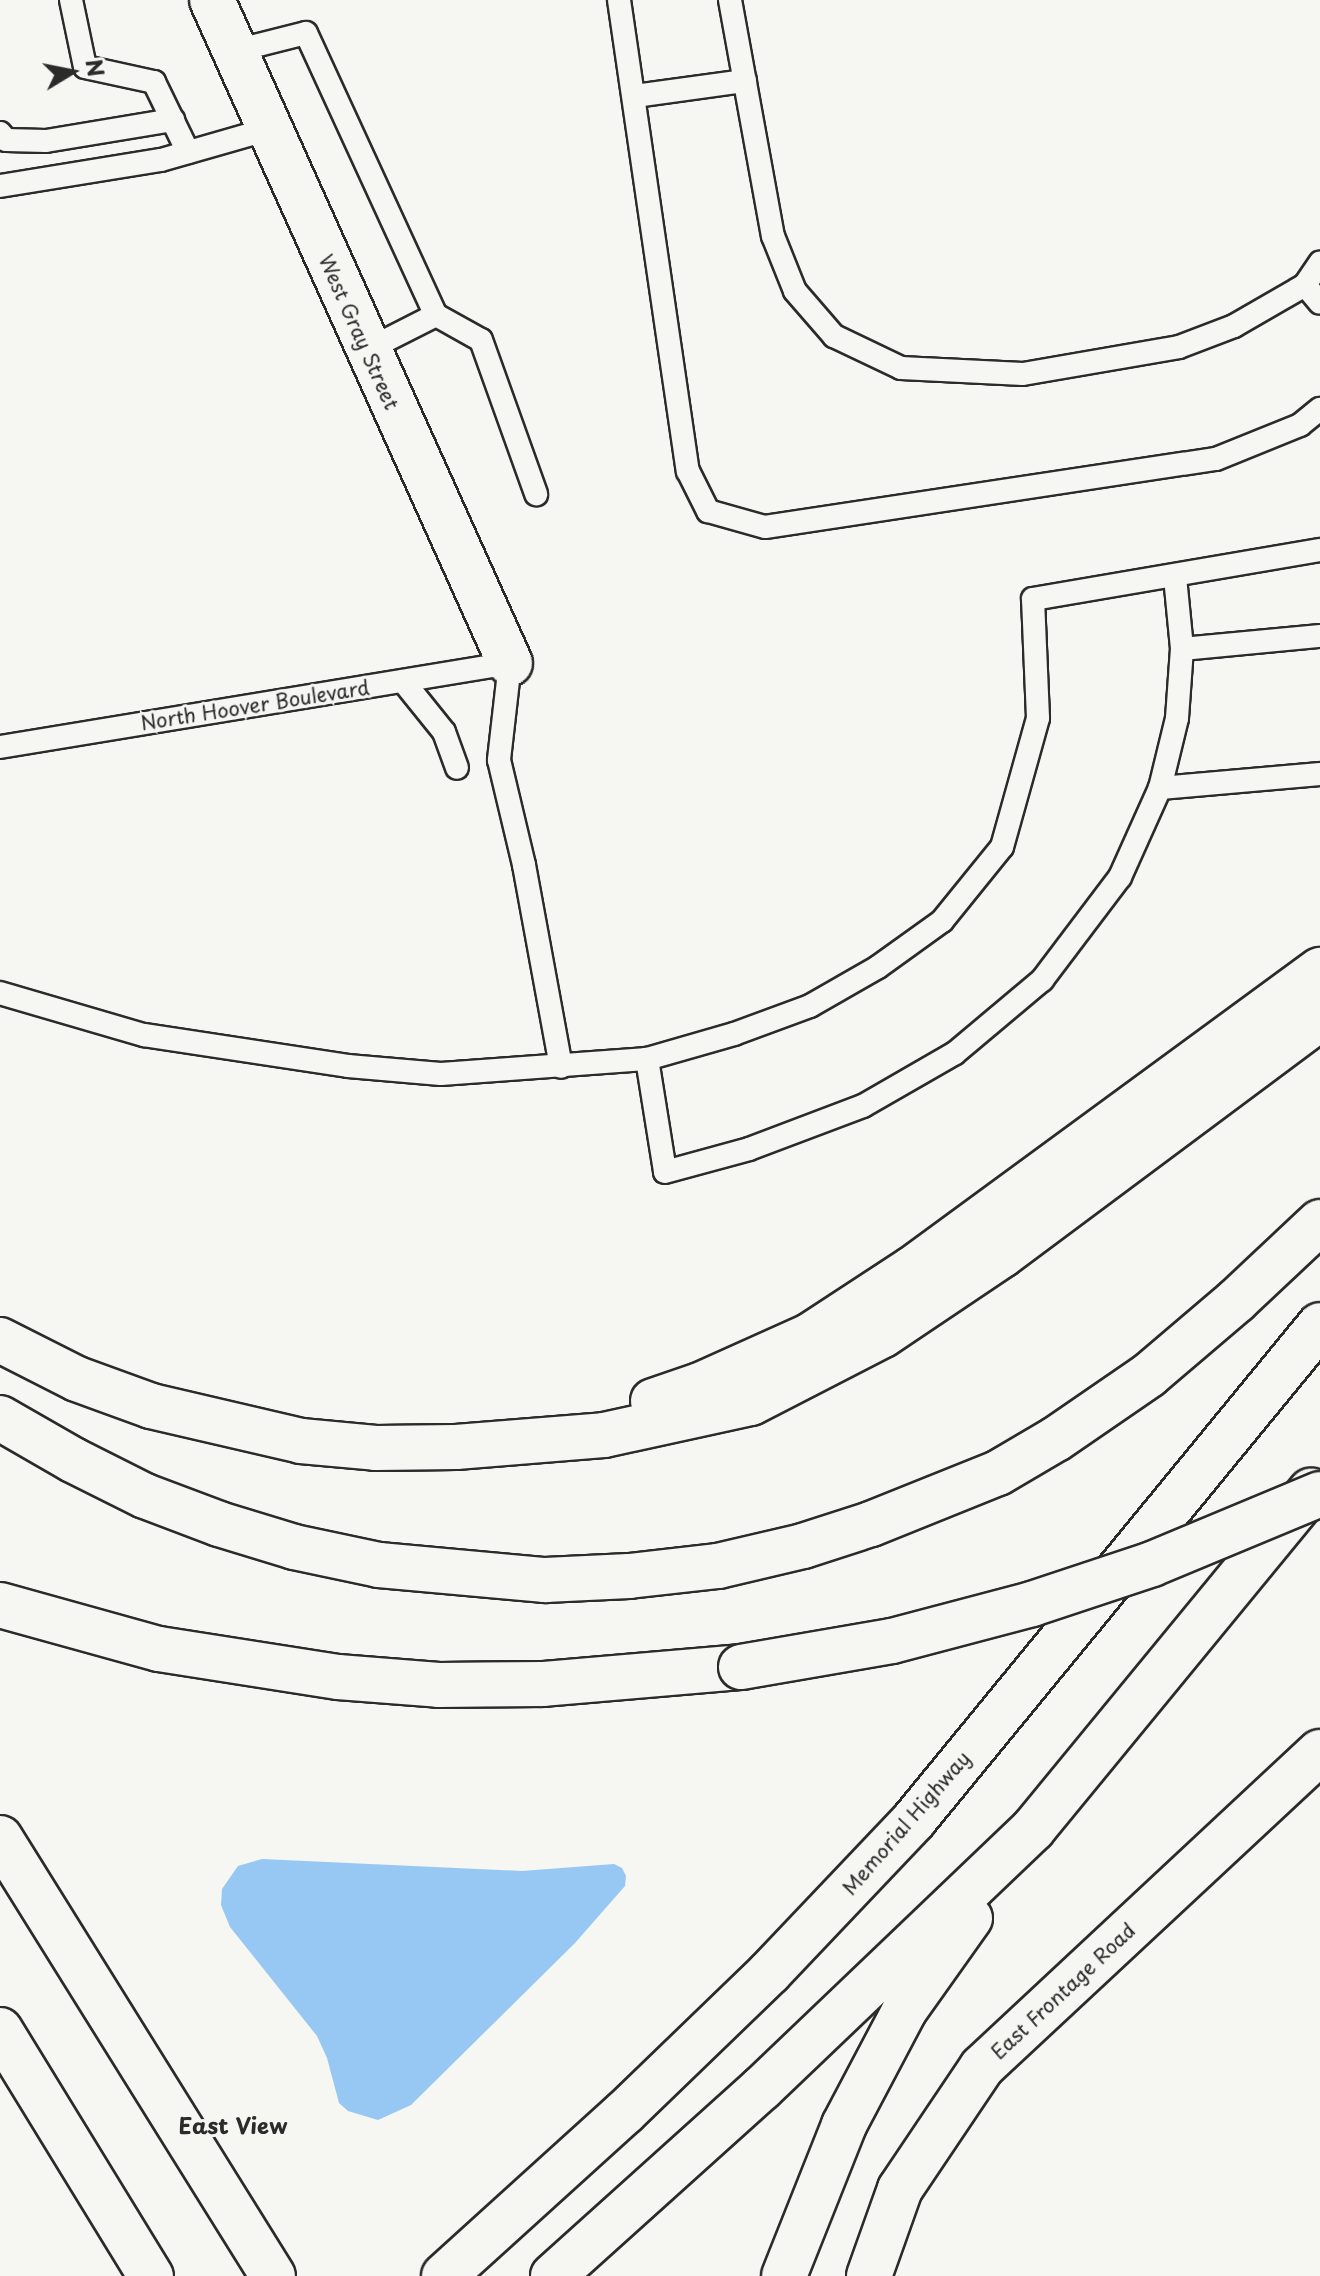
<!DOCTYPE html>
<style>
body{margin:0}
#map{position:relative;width:1320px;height:2276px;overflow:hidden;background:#f6f6f2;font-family:"Playpen Sans",sans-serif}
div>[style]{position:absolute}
.water>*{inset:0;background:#97c8f3}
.roads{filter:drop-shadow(2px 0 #2b2b2b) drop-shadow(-2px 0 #2b2b2b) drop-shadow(0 2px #2b2b2b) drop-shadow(0 -2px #2b2b2b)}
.lane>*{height:22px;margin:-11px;padding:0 11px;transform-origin:11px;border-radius:11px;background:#f6f6f2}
.street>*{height:44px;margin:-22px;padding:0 22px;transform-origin:22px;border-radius:22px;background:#f6f6f2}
.highway>*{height:44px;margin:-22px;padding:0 22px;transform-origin:22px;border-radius:22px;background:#f6f6f2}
.bridges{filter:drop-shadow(2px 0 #2b2b2b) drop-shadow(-2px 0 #2b2b2b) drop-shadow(0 2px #2b2b2b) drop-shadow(0 -2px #2b2b2b)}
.highway-bridge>*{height:44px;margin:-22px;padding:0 22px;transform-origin:22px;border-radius:22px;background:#f6f6f2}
span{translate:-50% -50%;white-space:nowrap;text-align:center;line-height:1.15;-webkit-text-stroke:6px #f6f6f2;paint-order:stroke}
.street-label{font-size:20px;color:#2b2b2b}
.neighbourhood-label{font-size:22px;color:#2b2b2b;font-weight:700}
.north{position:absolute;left:32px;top:32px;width:80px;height:80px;-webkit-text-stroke:6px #f6f6f2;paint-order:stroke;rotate:80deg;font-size:22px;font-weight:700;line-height:32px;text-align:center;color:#2b2b2b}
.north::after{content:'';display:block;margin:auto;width:28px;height:36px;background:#2b2b2b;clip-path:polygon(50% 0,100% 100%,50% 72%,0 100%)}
</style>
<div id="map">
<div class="water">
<div style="clip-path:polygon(262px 1859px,522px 1871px,614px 1864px,622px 1868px,626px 1876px,625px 1886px,575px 1943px,411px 2105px,378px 2120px,348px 2111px,339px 2103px,327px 2058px,317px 2036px,230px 1927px,221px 1905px,222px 1889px,238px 1866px)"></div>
</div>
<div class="roads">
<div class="lane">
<div style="left:71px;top:0;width:68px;rotate:78.2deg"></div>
<div style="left:85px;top:67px;width:71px;rotate:12.3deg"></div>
<div style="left:154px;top:82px;width:78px;rotate:64.1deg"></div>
<div style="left:619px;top:0;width:476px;rotate:81.7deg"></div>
<div style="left:688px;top:471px;width:45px;rotate:63.4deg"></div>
<div style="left:708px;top:511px;width:59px;rotate:15.7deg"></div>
<div style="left:765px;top:527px;width:456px;rotate:-8.6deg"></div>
<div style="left:1216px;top:459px;width:91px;rotate:-22deg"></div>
<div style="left:1300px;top:425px;width:26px;rotate:-39deg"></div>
<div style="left:730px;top:0;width:240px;rotate:79.7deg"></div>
<div style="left:773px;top:236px;width:59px;rotate:68.2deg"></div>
<div style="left:795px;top:291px;width:60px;rotate:49.1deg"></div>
<div style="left:834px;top:336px;width:74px;rotate:25.5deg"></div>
<div style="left:901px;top:368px;width:122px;rotate:2.8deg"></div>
<div style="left:1023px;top:374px;width:158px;rotate:-9.8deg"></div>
<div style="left:1179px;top:347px;width:59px;rotate:-20.9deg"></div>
<div style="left:1234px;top:326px;width:82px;rotate:-30deg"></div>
<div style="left:1305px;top:285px;width:27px;rotate:-56deg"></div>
<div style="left:235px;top:51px;width:73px;rotate:-14.2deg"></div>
<div style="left:306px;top:33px;width:311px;rotate:65.3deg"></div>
<div style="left:635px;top:96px;width:111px;rotate:-7.8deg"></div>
<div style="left:0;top:133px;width:9px;rotate:49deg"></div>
<div style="left:6px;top:140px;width:40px;rotate:1.4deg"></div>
<div style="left:46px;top:141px;width:129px;rotate:-9.4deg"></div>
<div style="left:0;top:186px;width:163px;rotate:-9.2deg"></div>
<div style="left:161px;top:160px;width:112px;rotate:-16deg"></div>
<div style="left:1305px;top:285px;width:23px;rotate:50deg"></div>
<div style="left:367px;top:350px;width:77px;rotate:-26.9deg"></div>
<div style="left:436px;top:315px;width:51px;rotate:29.1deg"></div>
<div style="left:481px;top:340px;width:164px;rotate:70.3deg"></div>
<div style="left:1175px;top:577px;width:72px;rotate:84.4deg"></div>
<div style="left:1182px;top:649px;width:139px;rotate:-5.4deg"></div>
<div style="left:403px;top:681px;width:65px;rotate:51.2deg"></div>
<div style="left:444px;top:732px;width:38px;rotate:70deg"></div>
<div style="left:0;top:747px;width:517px;rotate:-9.35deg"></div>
<div style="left:510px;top:663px;width:98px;rotate:96.5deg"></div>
<div style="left:499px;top:760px;width:108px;rotate:76.6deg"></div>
<div style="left:524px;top:865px;width:205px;rotate:79.6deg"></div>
<div style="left:1160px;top:788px;width:72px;rotate:-76.3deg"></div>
<div style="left:1177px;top:718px;width:69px;rotate:-85.9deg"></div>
<div style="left:0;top:993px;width:150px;rotate:16.3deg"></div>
<div style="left:144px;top:1035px;width:206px;rotate:8.6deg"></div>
<div style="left:348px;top:1066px;width:93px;rotate:4.9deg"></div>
<div style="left:441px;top:1074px;width:207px;rotate:-4.2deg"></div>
<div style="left:647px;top:1059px;width:91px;rotate:-16deg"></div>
<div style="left:734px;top:1034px;width:81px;rotate:-20.2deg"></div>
<div style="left:810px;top:1006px;width:78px;rotate:-29.8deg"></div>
<div style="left:878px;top:967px;width:79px;rotate:-35.7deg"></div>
<div style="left:942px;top:921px;width:95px;rotate:-51deg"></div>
<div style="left:1002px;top:847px;width:134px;rotate:-74.4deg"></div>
<div style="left:1038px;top:718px;width:119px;rotate:-92.4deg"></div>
<div style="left:1033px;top:599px;width:291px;rotate:-9.7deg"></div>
<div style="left:647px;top:1059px;width:114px;rotate:80.9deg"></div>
<div style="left:665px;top:1172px;width:87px;rotate:-15.3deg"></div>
<div style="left:749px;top:1149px;width:122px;rotate:-20.7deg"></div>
<div style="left:863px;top:1106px;width:106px;rotate:-29.9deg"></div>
<div style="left:955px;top:1053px;width:114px;rotate:-40deg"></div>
<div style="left:1042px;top:980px;width:129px;rotate:-52.9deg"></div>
<div style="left:1120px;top:877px;width:98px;rotate:-65.8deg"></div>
<div style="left:1160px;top:788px;width:161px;rotate:-5deg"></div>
</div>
<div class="street">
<div style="left:212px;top:0;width:727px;rotate:65.8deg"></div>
<div style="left:869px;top:2276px;width:92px;rotate:-70.4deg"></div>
<div style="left:900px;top:2189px;width:147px;rotate:-56.1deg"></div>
<div style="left:982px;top:2067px;width:462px;rotate:-43deg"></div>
</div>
<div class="highway">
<div style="left:0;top:1340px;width:86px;rotate:26.9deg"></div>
<div style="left:77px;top:1379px;width:79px;rotate:20deg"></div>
<div style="left:151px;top:1406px;width:154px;rotate:13.1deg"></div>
<div style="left:301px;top:1441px;width:75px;rotate:5.3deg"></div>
<div style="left:376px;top:1448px;width:80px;rotate:-0.7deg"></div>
<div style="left:456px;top:1447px;width:148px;rotate:-4.6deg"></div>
<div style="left:604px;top:1435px;width:150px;rotate:-12.3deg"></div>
<div style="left:751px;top:1403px;width:148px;rotate:-27.3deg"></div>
<div style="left:883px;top:1335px;width:143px;rotate:-33.9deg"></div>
<div style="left:1002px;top:1255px;width:397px;rotate:-36.7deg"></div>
<div style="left:653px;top:1401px;width:50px;rotate:-18.8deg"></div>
<div style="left:700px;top:1385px;width:122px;rotate:-24.2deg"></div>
<div style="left:811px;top:1335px;width:121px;rotate:-33.2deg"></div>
<div style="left:912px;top:1269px;width:506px;rotate:-36.24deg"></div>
<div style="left:0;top:1418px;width:84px;rotate:29.9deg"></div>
<div style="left:73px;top:1460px;width:80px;rotate:26.6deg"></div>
<div style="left:145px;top:1496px;width:79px;rotate:20.7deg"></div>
<div style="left:219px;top:1524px;width:78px;rotate:17deg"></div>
<div style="left:294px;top:1547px;width:87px;rotate:12deg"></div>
<div style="left:379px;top:1565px;width:167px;rotate:5.2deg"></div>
<div style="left:545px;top:1580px;width:84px;rotate:-2.7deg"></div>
<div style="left:629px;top:1576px;width:90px;rotate:-6.4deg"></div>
<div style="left:718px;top:1566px;width:87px;rotate:-13.2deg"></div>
<div style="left:803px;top:1546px;width:71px;rotate:-17.9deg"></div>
<div style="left:871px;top:1524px;width:137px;rotate:-21.9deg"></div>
<div style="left:998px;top:1473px;width:67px;rotate:-30.4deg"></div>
<div style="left:1056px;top:1439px;width:113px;rotate:-34.5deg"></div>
<div style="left:1149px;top:1375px;width:116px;rotate:-40.4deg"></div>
<div style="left:1237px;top:1300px;width:114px;rotate:-43.2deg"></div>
<div style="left:0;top:1605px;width:165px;rotate:15.5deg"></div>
<div style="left:159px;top:1649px;width:181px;rotate:8.9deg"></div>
<div style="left:338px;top:1677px;width:101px;rotate:4.5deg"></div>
<div style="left:439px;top:1685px;width:104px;rotate:-0.6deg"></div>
<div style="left:543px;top:1684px;width:199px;rotate:-4.9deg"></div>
<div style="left:0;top:1838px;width:516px;rotate:58.07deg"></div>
<div style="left:0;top:2030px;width:289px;rotate:58.5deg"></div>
<div style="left:444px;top:2276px;width:243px;rotate:-42.2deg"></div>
<div style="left:624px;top:2113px;width:203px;rotate:-44deg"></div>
<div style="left:770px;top:1972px;width:209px;rotate:-46.5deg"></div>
<div style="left:914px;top:1820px;width:640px;rotate:-50.64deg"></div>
<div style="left:553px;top:2276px;width:281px;rotate:-42deg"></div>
<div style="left:762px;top:2088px;width:375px;rotate:-43.7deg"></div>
<div style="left:1033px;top:1829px;width:438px;rotate:-50.6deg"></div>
<div style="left:784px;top:2276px;width:162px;rotate:-68.3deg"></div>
<div style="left:844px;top:2125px;width:129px;rotate:-62.2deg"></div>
<div style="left:904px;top:2011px;width:114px;rotate:-54.6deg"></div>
</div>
</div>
<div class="bridges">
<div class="highway-bridge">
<div style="left:741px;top:1667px;width:153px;rotate:-9.8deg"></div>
<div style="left:892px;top:1641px;width:145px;rotate:-14.8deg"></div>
<div style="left:1032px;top:1604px;width:126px;rotate:-18.4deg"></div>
<div style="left:1152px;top:1564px;width:182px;rotate:-22.6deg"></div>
</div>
</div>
<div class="street-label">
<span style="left:359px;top:332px;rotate:66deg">West Gray Street</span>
<span style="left:255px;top:705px;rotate:-9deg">North Hoover Boulevard</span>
<span style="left:906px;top:1823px;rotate:-49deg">Memorial Highway</span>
<span style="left:1063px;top:1991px;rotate:-43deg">East Frontage Road</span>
</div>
<div class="neighbourhood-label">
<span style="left:233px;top:2125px">East View</span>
</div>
<div class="north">N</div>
</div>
